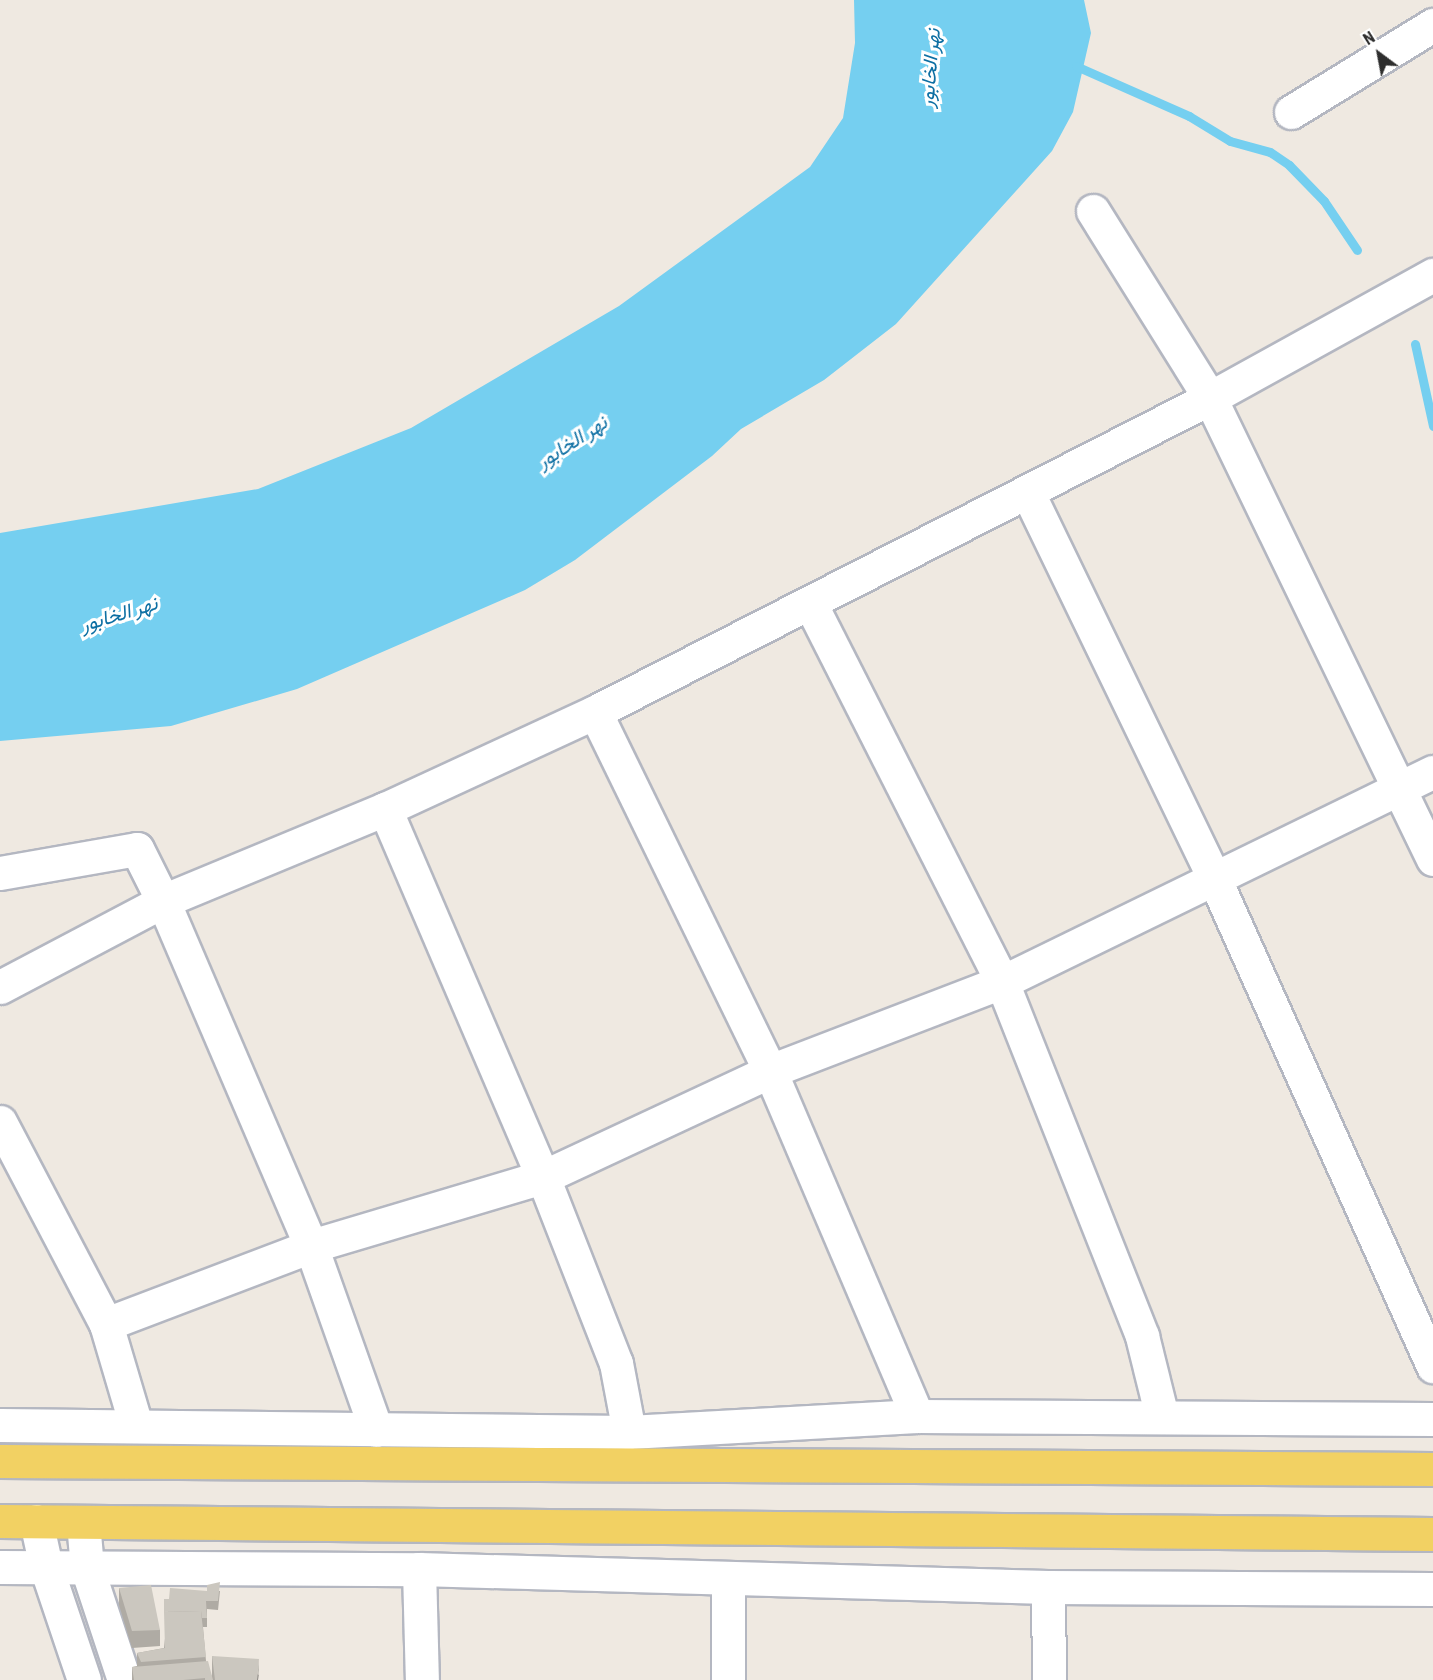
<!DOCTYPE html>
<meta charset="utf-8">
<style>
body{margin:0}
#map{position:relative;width:1433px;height:1680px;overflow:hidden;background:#efe9e1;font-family:"Roboto Condensed",Vazirmatn,sans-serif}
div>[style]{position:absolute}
.water>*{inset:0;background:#75cff0}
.stream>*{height:9px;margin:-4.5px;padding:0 4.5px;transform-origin:4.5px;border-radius:4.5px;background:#75cff0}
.roads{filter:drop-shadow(2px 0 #b4b7c1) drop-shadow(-2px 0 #b4b7c1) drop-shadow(0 2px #b4b7c1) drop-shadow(0 -2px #b4b7c1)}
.minor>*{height:33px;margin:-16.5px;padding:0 16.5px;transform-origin:16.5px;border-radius:16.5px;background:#fff}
.major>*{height:33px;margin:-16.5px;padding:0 16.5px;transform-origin:16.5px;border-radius:16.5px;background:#f2d163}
.wall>*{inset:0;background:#afaba4}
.shaded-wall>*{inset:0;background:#8e8b86}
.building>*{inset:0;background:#cbc7bf}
span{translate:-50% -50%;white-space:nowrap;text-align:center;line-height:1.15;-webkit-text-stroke:6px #fff;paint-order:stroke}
.water-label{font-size:20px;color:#0d6fa3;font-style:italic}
.north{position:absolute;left:1349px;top:24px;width:60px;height:60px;-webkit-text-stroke:4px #fff;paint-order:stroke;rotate:328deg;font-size:16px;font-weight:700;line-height:24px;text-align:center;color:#2e2e2e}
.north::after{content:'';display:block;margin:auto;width:21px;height:27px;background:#2e2e2e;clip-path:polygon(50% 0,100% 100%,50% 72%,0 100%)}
</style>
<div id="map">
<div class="water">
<div style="clip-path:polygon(854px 0,1084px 0,1091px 33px,1073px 112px,1052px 151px,896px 324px,824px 380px,741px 429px,712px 456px,575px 560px,525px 590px,297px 689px,171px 726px,0 741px,0 533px,258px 489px,411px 428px,619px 306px,810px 167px,843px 118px,855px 43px)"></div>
</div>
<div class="stream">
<div style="left:1076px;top:66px;width:124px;rotate:23.9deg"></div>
<div style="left:1189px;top:116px;width:48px;rotate:31.4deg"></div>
<div style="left:1230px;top:141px;width:41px;rotate:15.4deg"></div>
<div style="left:1270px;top:152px;width:23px;rotate:34deg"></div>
<div style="left:1289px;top:165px;width:50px;rotate:45.8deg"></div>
<div style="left:1324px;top:201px;width:59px;rotate:56deg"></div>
<div style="left:1415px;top:344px;width:84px;rotate:77.6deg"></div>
</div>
<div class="roads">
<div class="minor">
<div style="left:1291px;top:112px;width:167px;rotate:-31.5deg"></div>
<div style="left:1093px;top:211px;width:221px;rotate:58deg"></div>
<div style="left:1210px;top:398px;width:512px;rotate:64.19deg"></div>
<div style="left:1028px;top:493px;width:430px;rotate:64.2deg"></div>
<div style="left:1215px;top:880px;width:533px;rotate:65.84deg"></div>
<div style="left:811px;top:605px;width:423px;rotate:63.1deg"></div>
<div style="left:1002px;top:982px;width:381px;rotate:68.4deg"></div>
<div style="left:1142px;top:1336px;width:83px;rotate:76.1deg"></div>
<div style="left:595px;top:712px;width:399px;rotate:64deg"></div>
<div style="left:770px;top:1071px;width:375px;rotate:66.9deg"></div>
<div style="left:385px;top:809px;width:400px;rotate:66.8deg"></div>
<div style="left:543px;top:1177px;width:200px;rotate:68.6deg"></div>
<div style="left:616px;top:1363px;width:70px;rotate:79.3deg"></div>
<div style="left:0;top:873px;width:139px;rotate:-9.9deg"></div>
<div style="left:137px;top:849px;width:58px;rotate:63.4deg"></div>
<div style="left:163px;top:901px;width:375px;rotate:66.8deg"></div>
<div style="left:311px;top:1246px;width:195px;rotate:70.5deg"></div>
<div style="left:0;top:987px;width:184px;rotate:-27.8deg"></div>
<div style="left:163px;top:901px;width:240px;rotate:-22.5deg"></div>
<div style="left:385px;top:809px;width:231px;rotate:-24.8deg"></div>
<div style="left:595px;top:712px;width:691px;rotate:-27.05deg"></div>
<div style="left:1210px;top:398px;width:255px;rotate:-28.9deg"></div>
<div style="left:0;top:1122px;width:228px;rotate:62.3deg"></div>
<div style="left:106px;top:1324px;width:105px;rotate:73.5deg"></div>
<div style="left:106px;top:1324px;width:219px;rotate:-20.8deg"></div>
<div style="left:311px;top:1246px;width:242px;rotate:-16.6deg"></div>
<div style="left:543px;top:1177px;width:251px;rotate:-25deg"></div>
<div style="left:770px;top:1071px;width:248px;rotate:-21deg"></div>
<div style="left:1002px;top:982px;width:479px;rotate:-26deg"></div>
<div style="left:0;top:1425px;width:629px;rotate:0.64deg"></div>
<div style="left:629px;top:1432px;width:288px;rotate:-3.2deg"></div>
<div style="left:917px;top:1416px;width:516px;rotate:0.33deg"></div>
<div style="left:36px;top:1521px;width:47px;rotate:77.7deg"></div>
<div style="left:46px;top:1567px;width:119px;rotate:71.4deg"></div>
<div style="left:83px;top:1522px;width:46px;rotate:85deg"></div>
<div style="left:87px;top:1568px;width:118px;rotate:71.7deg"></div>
<div style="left:0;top:1567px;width:419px;rotate:0.3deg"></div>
<div style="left:419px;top:1569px;width:629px;rotate:1.64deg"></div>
<div style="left:1048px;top:1587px;width:385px;rotate:0.3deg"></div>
<div style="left:419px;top:1569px;width:111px;rotate:88.5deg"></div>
<div style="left:728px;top:1579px;width:101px;rotate:90deg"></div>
<div style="left:1048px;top:1587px;width:93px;rotate:89.4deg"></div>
</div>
<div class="major">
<div style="left:0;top:1461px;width:1433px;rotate:0.32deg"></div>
<div style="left:0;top:1521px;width:1433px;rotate:0.52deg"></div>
</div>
</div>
<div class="wall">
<div style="clip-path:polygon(119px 1588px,160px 1630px,160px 1646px,132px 1648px,119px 1605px)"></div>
<div style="clip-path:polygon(207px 1591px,220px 1591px,218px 1610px,207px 1609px,207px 1627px,203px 1627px,206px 1661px,212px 1677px,212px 1656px,259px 1675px,258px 1680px,132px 1680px,132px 1667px,137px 1666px,137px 1653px,164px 1648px,169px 1599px)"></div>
</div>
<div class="shaded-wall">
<div style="clip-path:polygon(259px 1659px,258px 1680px,257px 1680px)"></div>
</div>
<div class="building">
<div style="clip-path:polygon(220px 1582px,218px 1601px,206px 1601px,207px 1618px,202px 1618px,201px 1611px,164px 1612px,164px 1599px,169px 1599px,170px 1588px,207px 1591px,207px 1585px)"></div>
<div style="clip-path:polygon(151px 1585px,160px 1630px,132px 1631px,119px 1588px)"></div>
<div style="clip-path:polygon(201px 1611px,206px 1657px,141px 1662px,137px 1653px,165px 1648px,164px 1612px)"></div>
<div style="clip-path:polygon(212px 1656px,259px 1659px,257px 1680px,215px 1680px)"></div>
<div style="clip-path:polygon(208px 1661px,213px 1680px,205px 1680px,205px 1678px,183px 1680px,134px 1680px,132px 1667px)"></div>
</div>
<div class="water-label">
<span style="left:930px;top:68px;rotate:-85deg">نهر الخابور</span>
<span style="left:572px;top:442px;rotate:-33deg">نهر الخابور</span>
<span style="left:119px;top:614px;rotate:-17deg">نهر الخابور</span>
</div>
<div class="north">N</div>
</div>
